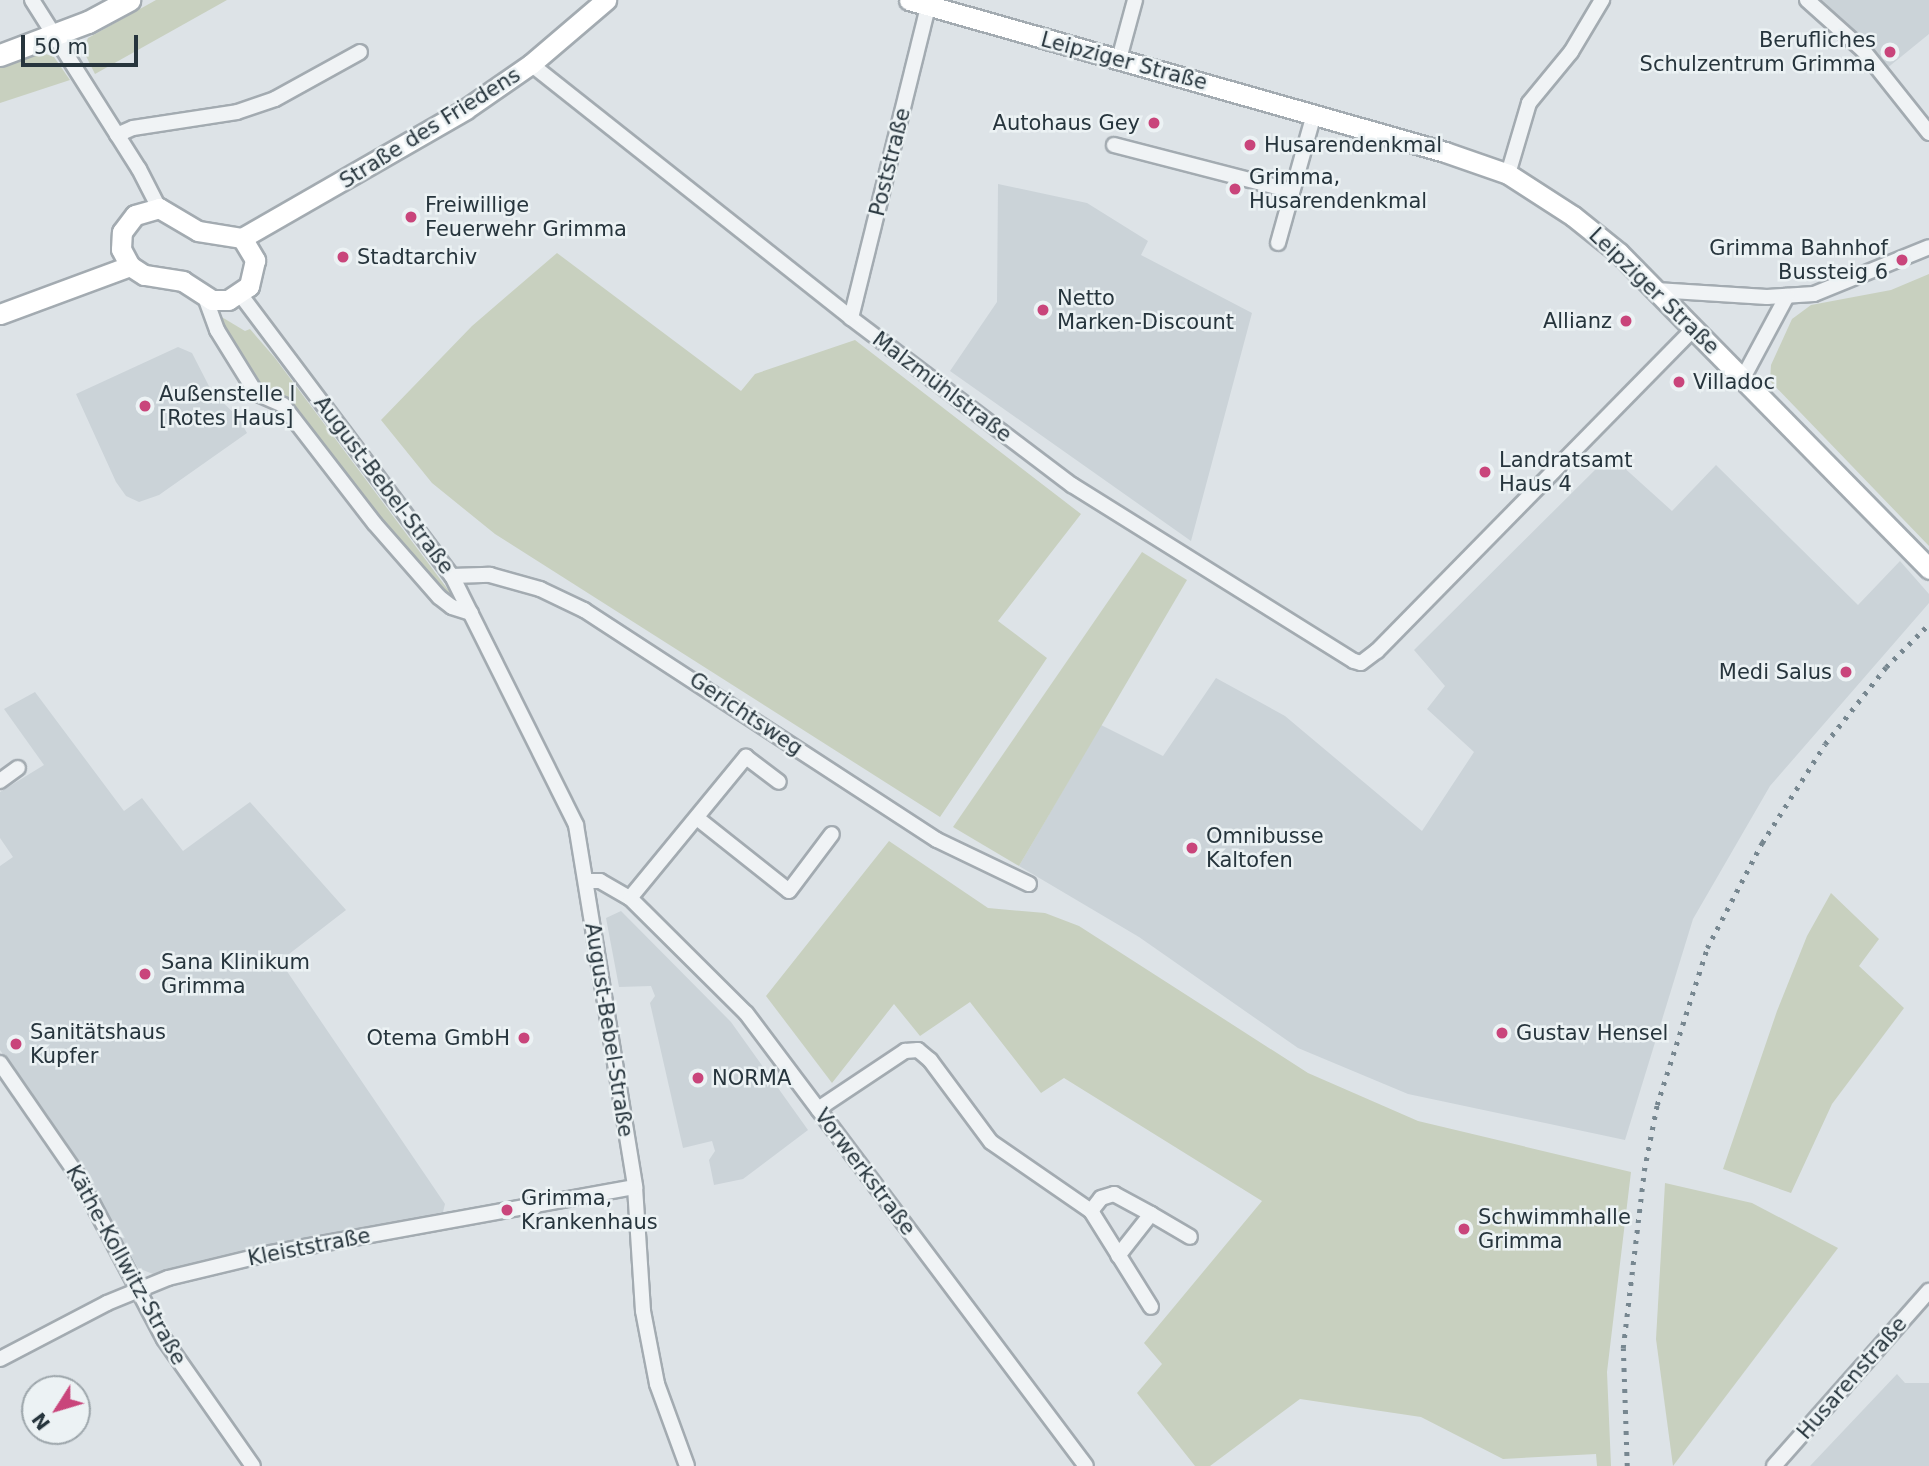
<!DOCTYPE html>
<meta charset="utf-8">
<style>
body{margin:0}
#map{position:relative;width:1929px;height:1466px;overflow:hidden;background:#dde3e7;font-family:"DejaVu Sans",sans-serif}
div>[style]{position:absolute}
.built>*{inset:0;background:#cbd3d8}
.green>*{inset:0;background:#c8d0bf}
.roads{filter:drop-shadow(2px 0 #a3abb1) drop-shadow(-2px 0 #a3abb1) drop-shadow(0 2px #a3abb1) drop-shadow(0 -2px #a3abb1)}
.street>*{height:14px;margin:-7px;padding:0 7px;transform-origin:7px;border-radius:7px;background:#f0f3f5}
.secondary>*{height:19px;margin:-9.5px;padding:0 9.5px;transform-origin:9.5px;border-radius:9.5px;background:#fff}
.primary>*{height:21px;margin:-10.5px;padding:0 10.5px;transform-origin:10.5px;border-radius:10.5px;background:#fff}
.rail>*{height:4.5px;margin-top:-2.25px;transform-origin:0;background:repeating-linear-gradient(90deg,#778790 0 3.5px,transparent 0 10.5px)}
.dots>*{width:19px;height:19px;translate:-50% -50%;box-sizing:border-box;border:4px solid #ecf2f4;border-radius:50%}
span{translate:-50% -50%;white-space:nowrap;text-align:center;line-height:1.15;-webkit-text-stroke:5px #ecf2f4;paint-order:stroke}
.poi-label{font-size:21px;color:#27353d}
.right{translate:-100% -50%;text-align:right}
.left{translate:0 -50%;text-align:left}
.street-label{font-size:21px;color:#27353d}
.north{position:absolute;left:21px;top:1375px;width:70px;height:70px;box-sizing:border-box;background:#ecf2f4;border:2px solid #9da6ab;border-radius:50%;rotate:233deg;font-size:19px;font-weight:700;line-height:28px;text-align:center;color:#27353d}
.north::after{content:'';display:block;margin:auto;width:24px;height:32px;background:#c9457b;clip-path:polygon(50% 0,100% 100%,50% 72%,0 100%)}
.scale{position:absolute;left:21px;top:35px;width:117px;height:32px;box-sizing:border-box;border:4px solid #27353d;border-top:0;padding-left:9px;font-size:21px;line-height:24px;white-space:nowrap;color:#27353d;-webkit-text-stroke:5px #ecf2f4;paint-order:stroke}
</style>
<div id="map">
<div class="built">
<div style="clip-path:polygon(1818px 0,1929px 0,1929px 34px,1886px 69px,1847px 23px)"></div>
<div style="clip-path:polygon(998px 184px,1087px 203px,1148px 241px,1141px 255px,1252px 313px,1191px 541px,950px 371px,997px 302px)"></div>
<div style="clip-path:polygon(178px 347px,192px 353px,212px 392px,238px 417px,247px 433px,159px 495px,139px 502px,126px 496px,116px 482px,76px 394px)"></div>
<div style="clip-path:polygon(1610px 455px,1672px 511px,1716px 465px,1858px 605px,1900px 561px,1929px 594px,1929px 603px,1770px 786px,1693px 919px,1625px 1140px,1408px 1094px,1298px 1048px,1139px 937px,1019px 866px,1101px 725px,1163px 756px,1216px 678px,1285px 716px,1422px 831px,1474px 752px,1427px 709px,1445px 686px,1414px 650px)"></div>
<div style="clip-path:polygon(35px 692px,124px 811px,142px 798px,183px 851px,250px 802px,346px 910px,280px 961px,445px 1204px,443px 1212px,153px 1274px,138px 1268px,86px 1174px,0 1050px,0 866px,13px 857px,0 838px,0 792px,44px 765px,4px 709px)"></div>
<div style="clip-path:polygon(621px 911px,731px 1022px,808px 1130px,743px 1179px,714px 1185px,709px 1160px,715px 1151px,712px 1141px,683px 1148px,650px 1003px,655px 996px,651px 986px,619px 987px,606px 918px)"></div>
<div style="clip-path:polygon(1897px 1374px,1905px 1383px,1929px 1383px,1929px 1466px,1810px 1466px)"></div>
</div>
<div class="green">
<div style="clip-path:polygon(156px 0,227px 0,95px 74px,83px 50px,88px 38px)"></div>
<div style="clip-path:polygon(40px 52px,54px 57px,70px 80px,0 103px,0 65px)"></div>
<div style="clip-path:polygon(557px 253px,741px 391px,755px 374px,855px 340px,1081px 514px,998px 621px,1047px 658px,940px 817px,495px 534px,432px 483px,381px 420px,472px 326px)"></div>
<div style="clip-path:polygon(1929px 274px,1929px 546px,1770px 381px,1771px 365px,1792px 319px,1811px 305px,1891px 290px)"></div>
<div style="clip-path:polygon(220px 316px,245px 331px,250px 329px,275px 358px,452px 595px,448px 596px,401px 545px,284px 396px,262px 392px,223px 328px)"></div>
<div style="clip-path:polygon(1142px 552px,1187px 580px,1019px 866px,953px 827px)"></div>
<div style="clip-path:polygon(889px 841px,988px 908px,1045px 913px,1079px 926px,1308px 1073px,1418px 1121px,1631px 1172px,1607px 1372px,1611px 1466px,1597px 1466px,1596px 1454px,1503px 1459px,1421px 1417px,1300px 1399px,1210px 1466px,1195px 1466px,1137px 1393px,1162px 1364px,1144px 1343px,1262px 1201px,1064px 1078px,1041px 1093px,970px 1002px,920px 1036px,894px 1004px,832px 1083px,766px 996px)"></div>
<div style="clip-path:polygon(1831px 893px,1879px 939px,1859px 966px,1904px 1008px,1832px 1104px,1791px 1193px,1723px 1169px,1777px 1011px,1807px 936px)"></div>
<div style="clip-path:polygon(1665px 1183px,1752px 1203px,1838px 1248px,1673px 1466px,1656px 1339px)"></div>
</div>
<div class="roads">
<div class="street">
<div style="left:32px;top:0;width:200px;rotate:57.7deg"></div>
<div style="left:139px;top:169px;width:44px;rotate:62.9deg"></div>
<div style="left:1807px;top:0;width:75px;rotate:41.8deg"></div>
<div style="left:1863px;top:50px;width:106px;rotate:51.5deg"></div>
<div style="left:1119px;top:59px;width:61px;rotate:-74.8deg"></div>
<div style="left:531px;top:64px;width:409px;rotate:38.4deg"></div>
<div style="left:851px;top:318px;width:277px;rotate:37.1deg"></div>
<div style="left:1072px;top:485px;width:332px;rotate:32deg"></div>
<div style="left:1354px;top:661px;width:7px;rotate:16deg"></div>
<div style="left:1361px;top:663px;width:20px;rotate:-37deg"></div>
<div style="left:1377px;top:651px;width:453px;rotate:-45.5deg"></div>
<div style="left:117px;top:135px;width:17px;rotate:-24deg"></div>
<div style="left:133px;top:128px;width:105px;rotate:-8.7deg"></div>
<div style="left:237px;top:112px;width:40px;rotate:-18.9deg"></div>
<div style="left:275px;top:99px;width:97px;rotate:-28.9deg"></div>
<div style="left:1114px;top:145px;width:184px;rotate:14.5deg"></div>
<div style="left:1508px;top:174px;width:74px;rotate:-73.5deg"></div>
<div style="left:1529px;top:103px;width:66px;rotate:-50.5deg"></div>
<div style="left:1571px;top:52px;width:61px;rotate:-59.2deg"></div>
<div style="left:1278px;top:243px;width:134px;rotate:-74.4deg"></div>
<div style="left:1656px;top:290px;width:111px;rotate:3.6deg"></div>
<div style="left:1767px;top:297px;width:47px;rotate:-3.7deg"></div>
<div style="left:1814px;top:294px;width:124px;rotate:-22.2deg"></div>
<div style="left:240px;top:294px;width:353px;rotate:53.1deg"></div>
<div style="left:452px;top:576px;width:278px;rotate:63.5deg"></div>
<div style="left:576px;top:825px;width:367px;rotate:80.7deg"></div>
<div style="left:635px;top:1187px;width:124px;rotate:86.3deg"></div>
<div style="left:643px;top:1311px;width:74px;rotate:79.1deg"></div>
<div style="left:657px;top:1384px;width:87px;rotate:69.9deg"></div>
<div style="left:205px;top:297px;width:35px;rotate:70deg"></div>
<div style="left:217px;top:330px;width:74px;rotate:58.2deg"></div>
<div style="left:256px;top:393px;width:30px;rotate:24deg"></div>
<div style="left:283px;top:405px;width:150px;rotate:52.3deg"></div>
<div style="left:375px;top:524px;width:97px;rotate:48.8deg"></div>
<div style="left:439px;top:597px;width:16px;rotate:38deg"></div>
<div style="left:452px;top:607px;width:20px;rotate:18deg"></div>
<div style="left:851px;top:318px;width:321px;rotate:-76.1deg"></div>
<div style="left:1743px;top:378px;width:93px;rotate:-61.8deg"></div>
<div style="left:452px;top:576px;width:38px;rotate:-2deg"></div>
<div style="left:490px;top:575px;width:52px;rotate:15.6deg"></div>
<div style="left:540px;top:589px;width:49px;rotate:25.5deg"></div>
<div style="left:584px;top:610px;width:421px;rotate:33.1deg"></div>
<div style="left:937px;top:840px;width:102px;rotate:25.6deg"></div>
<div style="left:0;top:781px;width:22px;rotate:-36deg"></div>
<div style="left:697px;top:818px;width:117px;rotate:38.4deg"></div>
<div style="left:789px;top:891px;width:71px;rotate:-53deg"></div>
<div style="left:587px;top:881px;width:13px"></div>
<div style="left:600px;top:881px;width:34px;rotate:30deg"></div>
<div style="left:630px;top:898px;width:163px;rotate:44.8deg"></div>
<div style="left:746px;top:1013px;width:566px;rotate:53.11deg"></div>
<div style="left:630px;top:898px;width:183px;rotate:-50.6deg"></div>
<div style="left:746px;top:757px;width:41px;rotate:37.1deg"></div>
<div style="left:0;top:1063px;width:137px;rotate:55.4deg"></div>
<div style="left:78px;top:1176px;width:184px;rotate:62.2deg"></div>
<div style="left:164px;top:1339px;width:155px;rotate:55deg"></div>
<div style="left:818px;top:1109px;width:105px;rotate:-33.7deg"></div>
<div style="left:905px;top:1051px;width:13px;rotate:-4deg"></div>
<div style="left:918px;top:1050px;width:16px;rotate:40deg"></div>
<div style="left:930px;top:1060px;width:102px;rotate:53.4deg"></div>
<div style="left:991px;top:1142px;width:121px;rotate:34.6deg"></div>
<div style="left:1091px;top:1211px;width:113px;rotate:58deg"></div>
<div style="left:1091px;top:1211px;width:16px;rotate:-52deg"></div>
<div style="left:1101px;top:1198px;width:14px;rotate:-17deg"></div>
<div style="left:1114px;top:1194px;width:42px;rotate:28.4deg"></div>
<div style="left:1151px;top:1214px;width:53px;rotate:128.2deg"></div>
<div style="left:1151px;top:1214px;width:45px;rotate:30.5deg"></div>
<div style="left:0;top:1359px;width:121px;rotate:-27.6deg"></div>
<div style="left:107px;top:1303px;width:66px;rotate:-22.3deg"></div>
<div style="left:168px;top:1278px;width:106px;rotate:-13.6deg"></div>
<div style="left:271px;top:1253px;width:370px;rotate:-10.3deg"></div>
<div style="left:1774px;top:1466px;width:234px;rotate:-48.5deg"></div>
</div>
<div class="secondary">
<div style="left:909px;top:0;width:557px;rotate:15.83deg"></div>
<div style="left:1445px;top:152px;width:67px;rotate:19.2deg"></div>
<div style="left:1508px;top:174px;width:77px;rotate:32.9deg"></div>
<div style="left:1573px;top:216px;width:59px;rotate:38.8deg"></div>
<div style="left:1619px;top:253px;width:443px;rotate:45.5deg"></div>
<div style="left:159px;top:208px;width:45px;rotate:30.5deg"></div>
<div style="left:198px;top:231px;width:45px;rotate:9deg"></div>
<div style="left:242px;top:238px;width:26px;rotate:59deg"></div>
<div style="left:255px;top:260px;width:27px;rotate:103deg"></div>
<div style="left:249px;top:286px;width:25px;rotate:146deg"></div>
<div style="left:228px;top:300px;width:16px;rotate:180deg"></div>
<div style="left:212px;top:300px;width:35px;rotate:-147deg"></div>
<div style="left:183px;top:281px;width:39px;rotate:-171deg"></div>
<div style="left:144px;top:275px;width:17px;rotate:-147deg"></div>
<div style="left:130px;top:266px;width:19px;rotate:-118deg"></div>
<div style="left:121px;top:249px;width:17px;rotate:-87deg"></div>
<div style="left:122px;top:232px;width:21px;rotate:-53deg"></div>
<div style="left:135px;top:215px;width:25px;rotate:-16deg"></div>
<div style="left:242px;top:238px;width:258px;rotate:-29.9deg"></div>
<div style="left:466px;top:109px;width:79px;rotate:-34.7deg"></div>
<div style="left:531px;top:64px;width:99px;rotate:-40.5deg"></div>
<div style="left:0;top:314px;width:139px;rotate:-20.3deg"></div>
</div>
<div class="primary">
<div style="left:0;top:55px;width:94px;rotate:-20.6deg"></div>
<div style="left:88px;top:22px;width:47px;rotate:-28.2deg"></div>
</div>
</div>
<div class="rail">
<div style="left:1627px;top:1466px;width:118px;rotate:-91.9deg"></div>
<div style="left:1623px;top:1348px;width:178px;rotate:-83.2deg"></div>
<div style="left:1644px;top:1171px;width:67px;rotate:-78.9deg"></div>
<div style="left:1657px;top:1105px;width:165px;rotate:-72.3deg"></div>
<div style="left:1707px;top:948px;width:119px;rotate:-62.4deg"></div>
<div style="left:1762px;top:843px;width:117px;rotate:-57.5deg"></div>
<div style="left:1825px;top:744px;width:98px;rotate:-51.6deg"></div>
<div style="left:1886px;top:667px;width:61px;rotate:-45deg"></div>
</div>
<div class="dots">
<div style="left:1890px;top:52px;background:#c9457b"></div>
<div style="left:1154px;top:123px;background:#c9457b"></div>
<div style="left:1250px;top:145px;background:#c9457b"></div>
<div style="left:1235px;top:189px;background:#c9457b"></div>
<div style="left:411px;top:217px;background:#c9457b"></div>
<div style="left:343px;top:257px;background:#c9457b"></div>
<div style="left:1902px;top:260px;background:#c9457b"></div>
<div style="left:1043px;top:310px;background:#c9457b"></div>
<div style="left:1626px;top:321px;background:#c9457b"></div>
<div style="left:1679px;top:382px;background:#c9457b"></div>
<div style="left:145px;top:406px;background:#c9457b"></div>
<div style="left:1485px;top:472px;background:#c9457b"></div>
<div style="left:1846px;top:672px;background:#c9457b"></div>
<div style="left:1192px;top:848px;background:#c9457b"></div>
<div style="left:145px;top:974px;background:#c9457b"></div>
<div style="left:1502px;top:1033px;background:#c9457b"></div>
<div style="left:524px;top:1038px;background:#c9457b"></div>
<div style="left:16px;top:1044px;background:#c9457b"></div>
<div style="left:698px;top:1078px;background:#c9457b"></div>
<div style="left:507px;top:1210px;background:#c9457b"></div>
<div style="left:1464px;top:1229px;background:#c9457b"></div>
</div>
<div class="poi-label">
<span class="right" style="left:1876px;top:52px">Berufliches<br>Schulzentrum Grimma</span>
<span class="right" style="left:1140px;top:123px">Autohaus Gey</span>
<span class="left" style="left:1264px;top:145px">Husarendenkmal</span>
<span class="left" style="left:1249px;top:189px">Grimma,<br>Husarendenkmal</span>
<span class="left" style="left:425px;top:217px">Freiwillige<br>Feuerwehr Grimma</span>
<span class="right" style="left:1888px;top:260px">Grimma Bahnhof<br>Bussteig 6</span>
<span class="left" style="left:357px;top:257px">Stadtarchiv</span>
<span class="left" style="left:1057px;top:310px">Netto<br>Marken-Discount</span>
<span class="right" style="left:1612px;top:321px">Allianz</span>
<span class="left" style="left:1693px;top:382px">Villadoc</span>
<span class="left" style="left:159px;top:406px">Außenstelle l<br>[Rotes Haus]</span>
<span class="left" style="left:1499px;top:472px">Landratsamt<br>Haus 4</span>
<span class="right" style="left:1832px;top:672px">Medi Salus</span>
<span class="left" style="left:1206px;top:848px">Omnibusse<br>Kaltofen</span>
<span class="left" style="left:161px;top:974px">Sana Klinikum<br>Grimma</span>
<span class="left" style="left:30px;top:1044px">Sanitätshaus<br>Kupfer</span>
<span class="left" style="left:1516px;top:1033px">Gustav Hensel</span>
<span class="right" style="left:510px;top:1038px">Otema GmbH</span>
<span class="left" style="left:712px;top:1078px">NORMA</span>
<span class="left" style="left:521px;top:1210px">Grimma,<br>Krankenhaus</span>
<span class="left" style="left:1478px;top:1229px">Schwimmhalle<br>Grimma</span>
</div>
<div class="street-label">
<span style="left:1124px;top:61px;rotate:15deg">Leipziger Straße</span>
<span style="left:430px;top:128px;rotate:-32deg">Straße des Friedens</span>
<span style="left:890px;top:162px;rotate:-76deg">Poststraße</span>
<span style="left:1654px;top:291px;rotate:44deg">Leipziger Straße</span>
<span style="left:942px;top:387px;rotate:37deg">Malzmühlstraße</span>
<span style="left:384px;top:485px;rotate:53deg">August-Bebel-Straße</span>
<span style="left:746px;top:714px;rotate:34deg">Gerichtsweg</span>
<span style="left:609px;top:1030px;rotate:81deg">August-Bebel-Straße</span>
<span style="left:865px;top:1172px;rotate:53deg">Vorwerkstraße</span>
<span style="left:309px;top:1247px;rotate:-11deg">Kleiststraße</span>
<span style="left:126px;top:1265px;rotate:61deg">Käthe-Kollwitz-Straße</span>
<span style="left:1852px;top:1378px;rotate:-49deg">Husarenstraße</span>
</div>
<div class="north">N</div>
<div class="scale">50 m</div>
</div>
